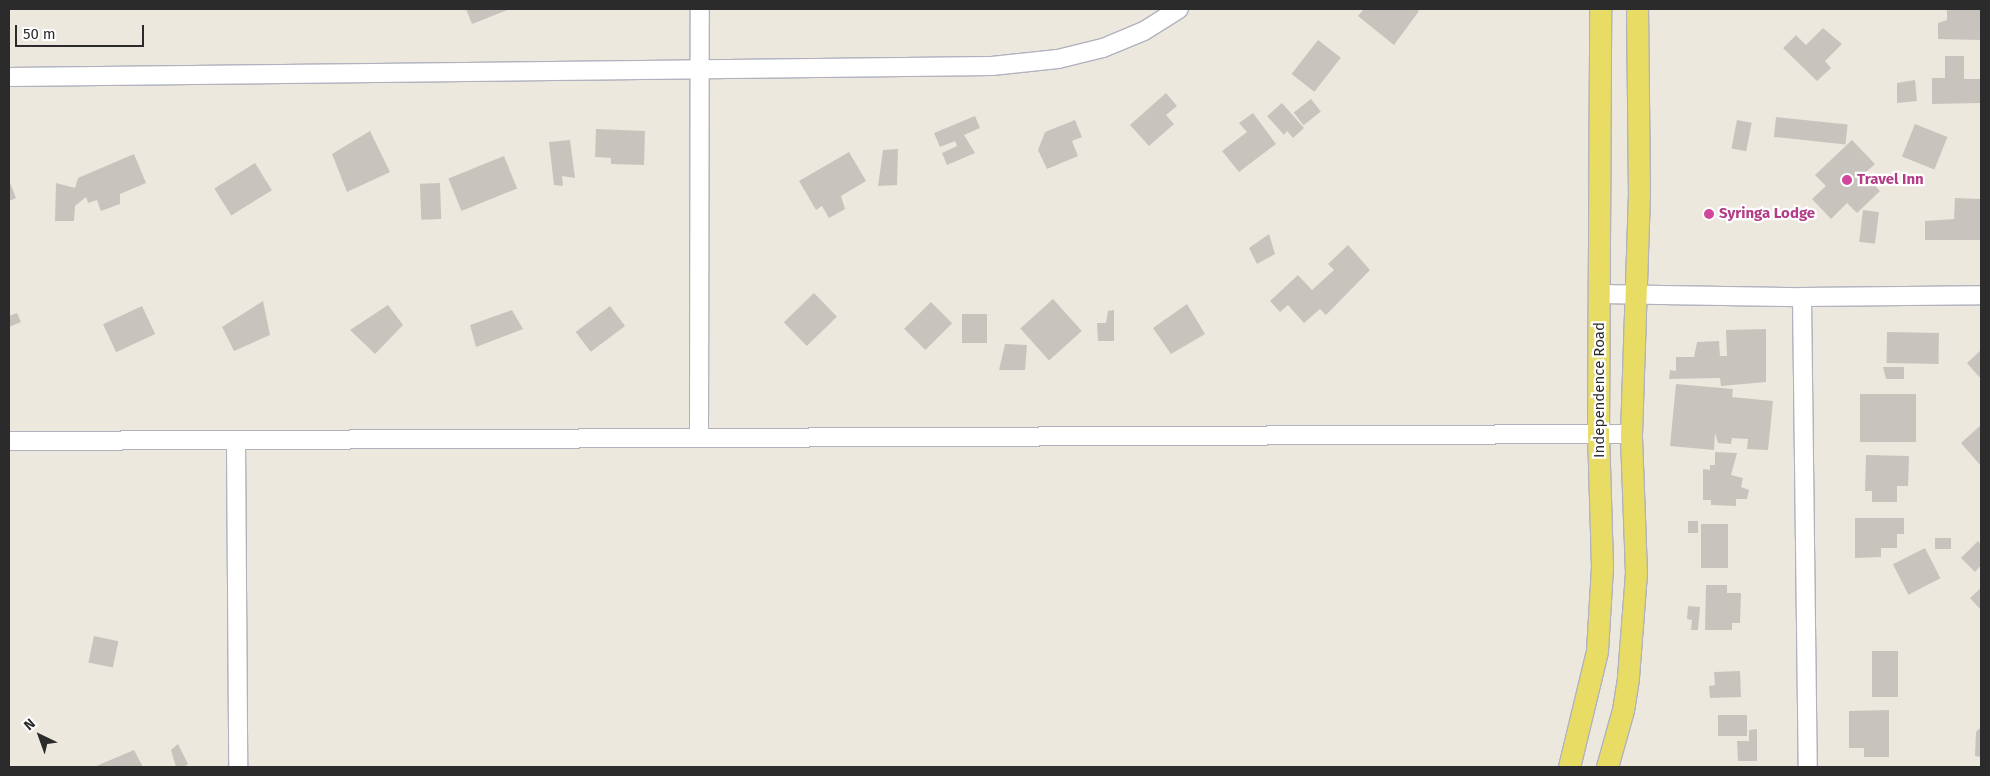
<!DOCTYPE html>
<style>
body{margin:0}
#map{position:relative;width:1990px;height:776px;overflow:hidden;background:#ece8de;font-family:"Fira Sans",sans-serif}
div>[style]{position:absolute}
.building>*{inset:0;background:#c8c4bd;transform-origin:0 0}
.roads{filter:drop-shadow(1px 0 #b1b2be) drop-shadow(-1px 0 #b1b2be) drop-shadow(0 1px #b1b2be) drop-shadow(0 -1px #b1b2be)}
.minor>*{height:18px;margin:-9px;padding:0 9px;transform-origin:9px;border-radius:9px;background:#fff}
.major>*{height:21px;margin:-10.5px;padding:0 10.5px;transform-origin:10.5px;border-radius:10.5px;background:#e9dc65}
.dots>*{width:14px;height:14px;translate:-50% -50%;box-sizing:border-box;border:2px solid #fff;border-radius:50%}
span{translate:-50% -50%;white-space:nowrap;text-align:center;line-height:1.15;-webkit-text-stroke:4.5px #fff;paint-order:stroke}
.hotel-label{font-size:15px;color:#b23c85;font-weight:700}
.left{translate:0 -50%;text-align:left}
.street-label{font-size:15px;color:#2b2b2b}
.frame{position:absolute;inset:0;border:10px solid #2b2b2b;pointer-events:none}
.north{position:absolute;left:15px;top:711px;width:50px;height:50px;-webkit-text-stroke:4px #fff;paint-order:stroke;rotate:318deg;font-size:14px;font-weight:700;line-height:20px;text-align:center;color:#2b2b2b}
.north::after{content:'';display:block;margin:auto;width:18px;height:22px;background:#2b2b2b;clip-path:polygon(50% 0,100% 100%,50% 72%,0 100%)}
.scale{position:absolute;left:15px;top:25px;width:129px;height:22px;box-sizing:border-box;border:2px solid #2b2b2b;border-top:0;padding-left:6px;font-size:15px;line-height:18px;white-space:nowrap;color:#2b2b2b;-webkit-text-stroke:4px #fff;paint-order:stroke}
</style>
<div id="map">
<div class="building">
<div style="clip-path:polygon(466px 9px,510px 9px,472px 24px)"></div>
<div style="clip-path:polygon(1364px 9px,1416px 9px,1419px 11px,1394px 45px,1358px 16px)"></div>
<div style="clip-path:polygon(1947px 9px,1981px 9px,1981px 40px,1938px 39px,1938px 23px,1947px 20px)"></div>
<div style="clip-path:polygon(1823px 28px,1842px 44px,1825px 61px,1831px 68px,1817px 81px,1783px 48px,1796px 35px,1806px 45px)"></div>
<div style="left:1318px;top:40px;width:29px;height:43px;rotate:38deg"></div>
<div style="clip-path:polygon(1945px 56px,1964px 56px,1964px 79px,1981px 79px,1981px 103px,1932px 104px,1932px 78px,1945px 78px)"></div>
<div style="clip-path:polygon(1915px 80px,1917px 101px,1897px 103px,1897px 83px)"></div>
<div style="clip-path:polygon(1166px 93px,1177px 106px,1166px 115px,1174px 124px,1149px 146px,1130px 125px)"></div>
<div style="left:1311px;top:99px;width:16px;height:22px;rotate:52deg"></div>
<div style="clip-path:polygon(1282px 103px,1304px 128px,1293px 138px,1287px 131px,1284px 135px,1267px 116px)"></div>
<div style="clip-path:polygon(1253px 113px,1276px 144px,1239px 172px,1222px 151px,1247px 132px,1239px 123px)"></div>
<div style="clip-path:polygon(975px 116px,980px 128px,964px 135px,975px 153px,947px 165px,942px 153px,957px 146px,955px 141px,940px 147px,934px 133px)"></div>
<div style="left:1776px;top:117px;width:72px;height:20px;rotate:6deg"></div>
<div style="clip-path:polygon(1075px 120px,1082px 137px,1072px 141px,1078px 156px,1047px 169px,1038px 150px,1045px 132px)"></div>
<div style="left:1737px;top:120px;width:15px;height:29px;rotate:11deg"></div>
<div style="left:1915px;top:124px;width:35px;height:35px;rotate:22deg"></div>
<div style="clip-path:polygon(596px 129px,645px 131px,644px 165px,611px 164px,611px 158px,595px 157px)"></div>
<div style="clip-path:polygon(370px 131px,390px 172px,347px 192px,332px 154px)"></div>
<div style="clip-path:polygon(570px 140px,575px 178px,562px 176px,563px 186px,554px 185px,549px 142px)"></div>
<div style="clip-path:polygon(1852px 140px,1875px 164px,1864px 174px,1880px 191px,1857px 213px,1847px 203px,1831px 219px,1812px 199px,1826px 186px,1815px 175px)"></div>
<div style="clip-path:polygon(898px 149px,897px 185px,878px 186px,883px 150px)"></div>
<div style="clip-path:polygon(849px 152px,866px 181px,841px 196px,845px 209px,829px 218px,822px 206px,816px 210px,799px 181px)"></div>
<div style="clip-path:polygon(134px 154px,146px 183px,120px 194px,120px 204px,101px 211px,97px 200px,88px 203px,86px 197px,75px 206px,74px 221px,55px 221px,56px 183px,75px 188px,78px 178px)"></div>
<div style="left:504px;top:156px;width:35px;height:60px;rotate:68deg"></div>
<div style="left:255px;top:163px;width:32px;height:48px;rotate:58deg"></div>
<div style="clip-path:polygon(9px 180px,16px 198px,9px 201px)"></div>
<div style="left:440px;top:183px;width:36px;height:20px;rotate:88deg"></div>
<div style="clip-path:polygon(1955px 198px,1981px 199px,1981px 240px,1925px 240px,1925px 221px,1954px 219px)"></div>
<div style="left:1863px;top:210px;width:16px;height:32px;rotate:7deg"></div>
<div style="clip-path:polygon(1269px 234px,1275px 254px,1257px 264px,1249px 248px)"></div>
<div style="clip-path:polygon(1348px 245px,1370px 270px,1326px 315px,1320px 309px,1304px 323px,1288px 305px,1280px 312px,1270px 301px,1298px 275px,1312px 290px,1334px 270px,1328px 264px)"></div>
<div style="left:814px;top:293px;width:33px;height:42px;rotate:46deg"></div>
<div style="left:1053px;top:299px;width:43px;height:44px;rotate:48deg"></div>
<div style="clip-path:polygon(263px 301px,270px 335px,234px 351px,222px 327px)"></div>
<div style="left:931px;top:302px;width:30px;height:38px;rotate:45deg"></div>
<div style="clip-path:polygon(1187px 304px,1205px 334px,1171px 354px,1153px 328px)"></div>
<div style="clip-path:polygon(388px 305px,403px 325px,375px 354px,350px 330px)"></div>
<div style="left:142px;top:306px;width:31px;height:43px;rotate:65deg"></div>
<div style="left:610px;top:306px;width:25px;height:43px;rotate:53deg"></div>
<div style="clip-path:polygon(512px 310px,523px 329px,476px 347px,470px 325px)"></div>
<div style="clip-path:polygon(1114px 310px,1114px 341px,1098px 341px,1097px 323px,1106px 323px,1108px 311px)"></div>
<div style="clip-path:polygon(17px 313px,21px 322px,9px 327px,9px 316px)"></div>
<div style="left:962px;top:314px;width:25px;height:29px"></div>
<div style="clip-path:polygon(1766px 329px,1766px 382px,1721px 386px,1720px 378px,1669px 379px,1670px 370px,1676px 371px,1676px 357px,1694px 357px,1697px 342px,1719px 341px,1720px 356px,1727px 356px,1726px 330px)"></div>
<div style="left:1887px;top:332px;width:52px;height:31px;rotate:1deg"></div>
<div style="clip-path:polygon(1005px 344px,1027px 345px,1025px 370px,999px 370px)"></div>
<div style="clip-path:polygon(1981px 350px,1981px 379px,1967px 363px)"></div>
<div style="clip-path:polygon(1883px 367px,1904px 367px,1904px 379px,1886px 379px)"></div>
<div style="clip-path:polygon(1676px 384px,1733px 389px,1732px 397px,1773px 401px,1768px 450px,1747px 449px,1748px 439px,1732px 438px,1731px 444px,1718px 443px,1715px 433px,1714px 450px,1670px 446px)"></div>
<div style="left:1860px;top:394px;width:56px;height:48px"></div>
<div style="clip-path:polygon(1981px 425px,1981px 466px,1961px 443px)"></div>
<div style="clip-path:polygon(1715px 452px,1737px 453px,1731px 475px,1743px 478px,1741px 487px,1749px 490px,1747px 499px,1736px 499px,1736px 506px,1711px 505px,1711px 500px,1703px 500px,1703px 469px,1710px 470px,1710px 465px,1715px 465px)"></div>
<div style="clip-path:polygon(1866px 455px,1909px 456px,1908px 486px,1897px 486px,1897px 502px,1872px 502px,1872px 491px,1865px 491px)"></div>
<div style="clip-path:polygon(1855px 518px,1904px 518px,1904px 534px,1897px 534px,1897px 548px,1881px 548px,1881px 557px,1855px 558px)"></div>
<div style="left:1688px;top:521px;width:10px;height:12px"></div>
<div style="left:1701px;top:524px;width:27px;height:44px"></div>
<div style="left:1935px;top:538px;width:16px;height:11px"></div>
<div style="clip-path:polygon(1978px 541px,1981px 545px,1981px 565px,1975px 572px,1961px 558px)"></div>
<div style="left:1925px;top:548px;width:34px;height:36px;rotate:63deg"></div>
<div style="clip-path:polygon(1706px 585px,1727px 585px,1727px 593px,1741px 593px,1740px 623px,1732px 623px,1732px 630px,1705px 630px)"></div>
<div style="clip-path:polygon(1981px 588px,1981px 610px,1970px 598px)"></div>
<div style="clip-path:polygon(1688px 606px,1700px 607px,1698px 630px,1691px 630px,1692px 620px,1687px 619px)"></div>
<div style="left:94px;top:636px;width:25px;height:27px;rotate:12deg"></div>
<div style="left:1872px;top:651px;width:26px;height:46px"></div>
<div style="clip-path:polygon(1740px 671px,1741px 697px,1710px 698px,1709px 686px,1715px 685px,1714px 672px)"></div>
<div style="clip-path:polygon(1889px 710px,1889px 757px,1864px 757px,1864px 748px,1849px 748px,1849px 711px)"></div>
<div style="left:1718px;top:715px;width:29px;height:21px"></div>
<div style="clip-path:polygon(1981px 727px,1981px 757px,1975px 756px,1976px 732px)"></div>
<div style="clip-path:polygon(1757px 729px,1757px 761px,1738px 761px,1737px 741px,1749px 741px,1749px 730px)"></div>
<div style="clip-path:polygon(178px 744px,188px 764px,184px 767px,176px 767px,171px 750px)"></div>
<div style="clip-path:polygon(134px 750px,143px 767px,94px 767px)"></div>
</div>
<div class="roads">
<div class="minor">
<div style="left:9px;top:77px;width:983px;rotate:-0.64deg"></div>
<div style="left:992px;top:66px;width:66px;rotate:-6.1deg"></div>
<div style="left:1058px;top:59px;width:46px;rotate:-13.7deg"></div>
<div style="left:1103px;top:48px;width:44px;rotate:-22.5deg"></div>
<div style="left:1144px;top:31px;width:41px;rotate:-32.2deg"></div>
<div style="left:1600px;top:294px;width:202px;rotate:0.9deg"></div>
<div style="left:1802px;top:297px;width:179px;rotate:-0.6deg"></div>
<div style="left:1802px;top:297px;width:470px;rotate:89.3deg"></div>
<div style="left:699px;top:435px;width:426px;rotate:-89.9deg"></div>
<div style="left:9px;top:441px;width:1622px;rotate:-0.25deg"></div>
<div style="left:236px;top:441px;width:326px;rotate:89.6deg"></div>
</div>
<div class="major">
<div style="left:1569px;top:767px;width:119px;rotate:-76.4deg"></div>
<div style="left:1597px;top:651px;width:85px;rotate:-86.6deg"></div>
<div style="left:1602px;top:566px;width:132px;rotate:-91.7deg"></div>
<div style="left:1598px;top:434px;width:425px;rotate:-89.7deg"></div>
<div style="left:1607px;top:767px;width:59px;rotate:-74.3deg"></div>
<div style="left:1623px;top:710px;width:33px;rotate:-81deg"></div>
<div style="left:1628px;top:677px;width:104px;rotate:-85.6deg"></div>
<div style="left:1636px;top:573px;width:139px;rotate:-92.1deg"></div>
<div style="left:1631px;top:434px;width:239px;rotate:-88.1deg"></div>
<div style="left:1639px;top:195px;width:186px;rotate:-90.6deg"></div>
</div>
</div>
<div class="dots">
<div style="left:1847px;top:180px;background:#d1479c"></div>
<div style="left:1709px;top:214px;background:#d1479c"></div>
</div>
<div class="hotel-label">
<span class="left" style="left:1857px;top:180px">Travel Inn</span>
<span class="left" style="left:1719px;top:214px">Syringa Lodge</span>
</div>
<div class="street-label">
<span style="left:1600px;top:390px;rotate:-90deg">Independence Road</span>
</div>
<div class="frame"></div>
<div class="north">N</div>
<div class="scale">50 m</div>
</div>
